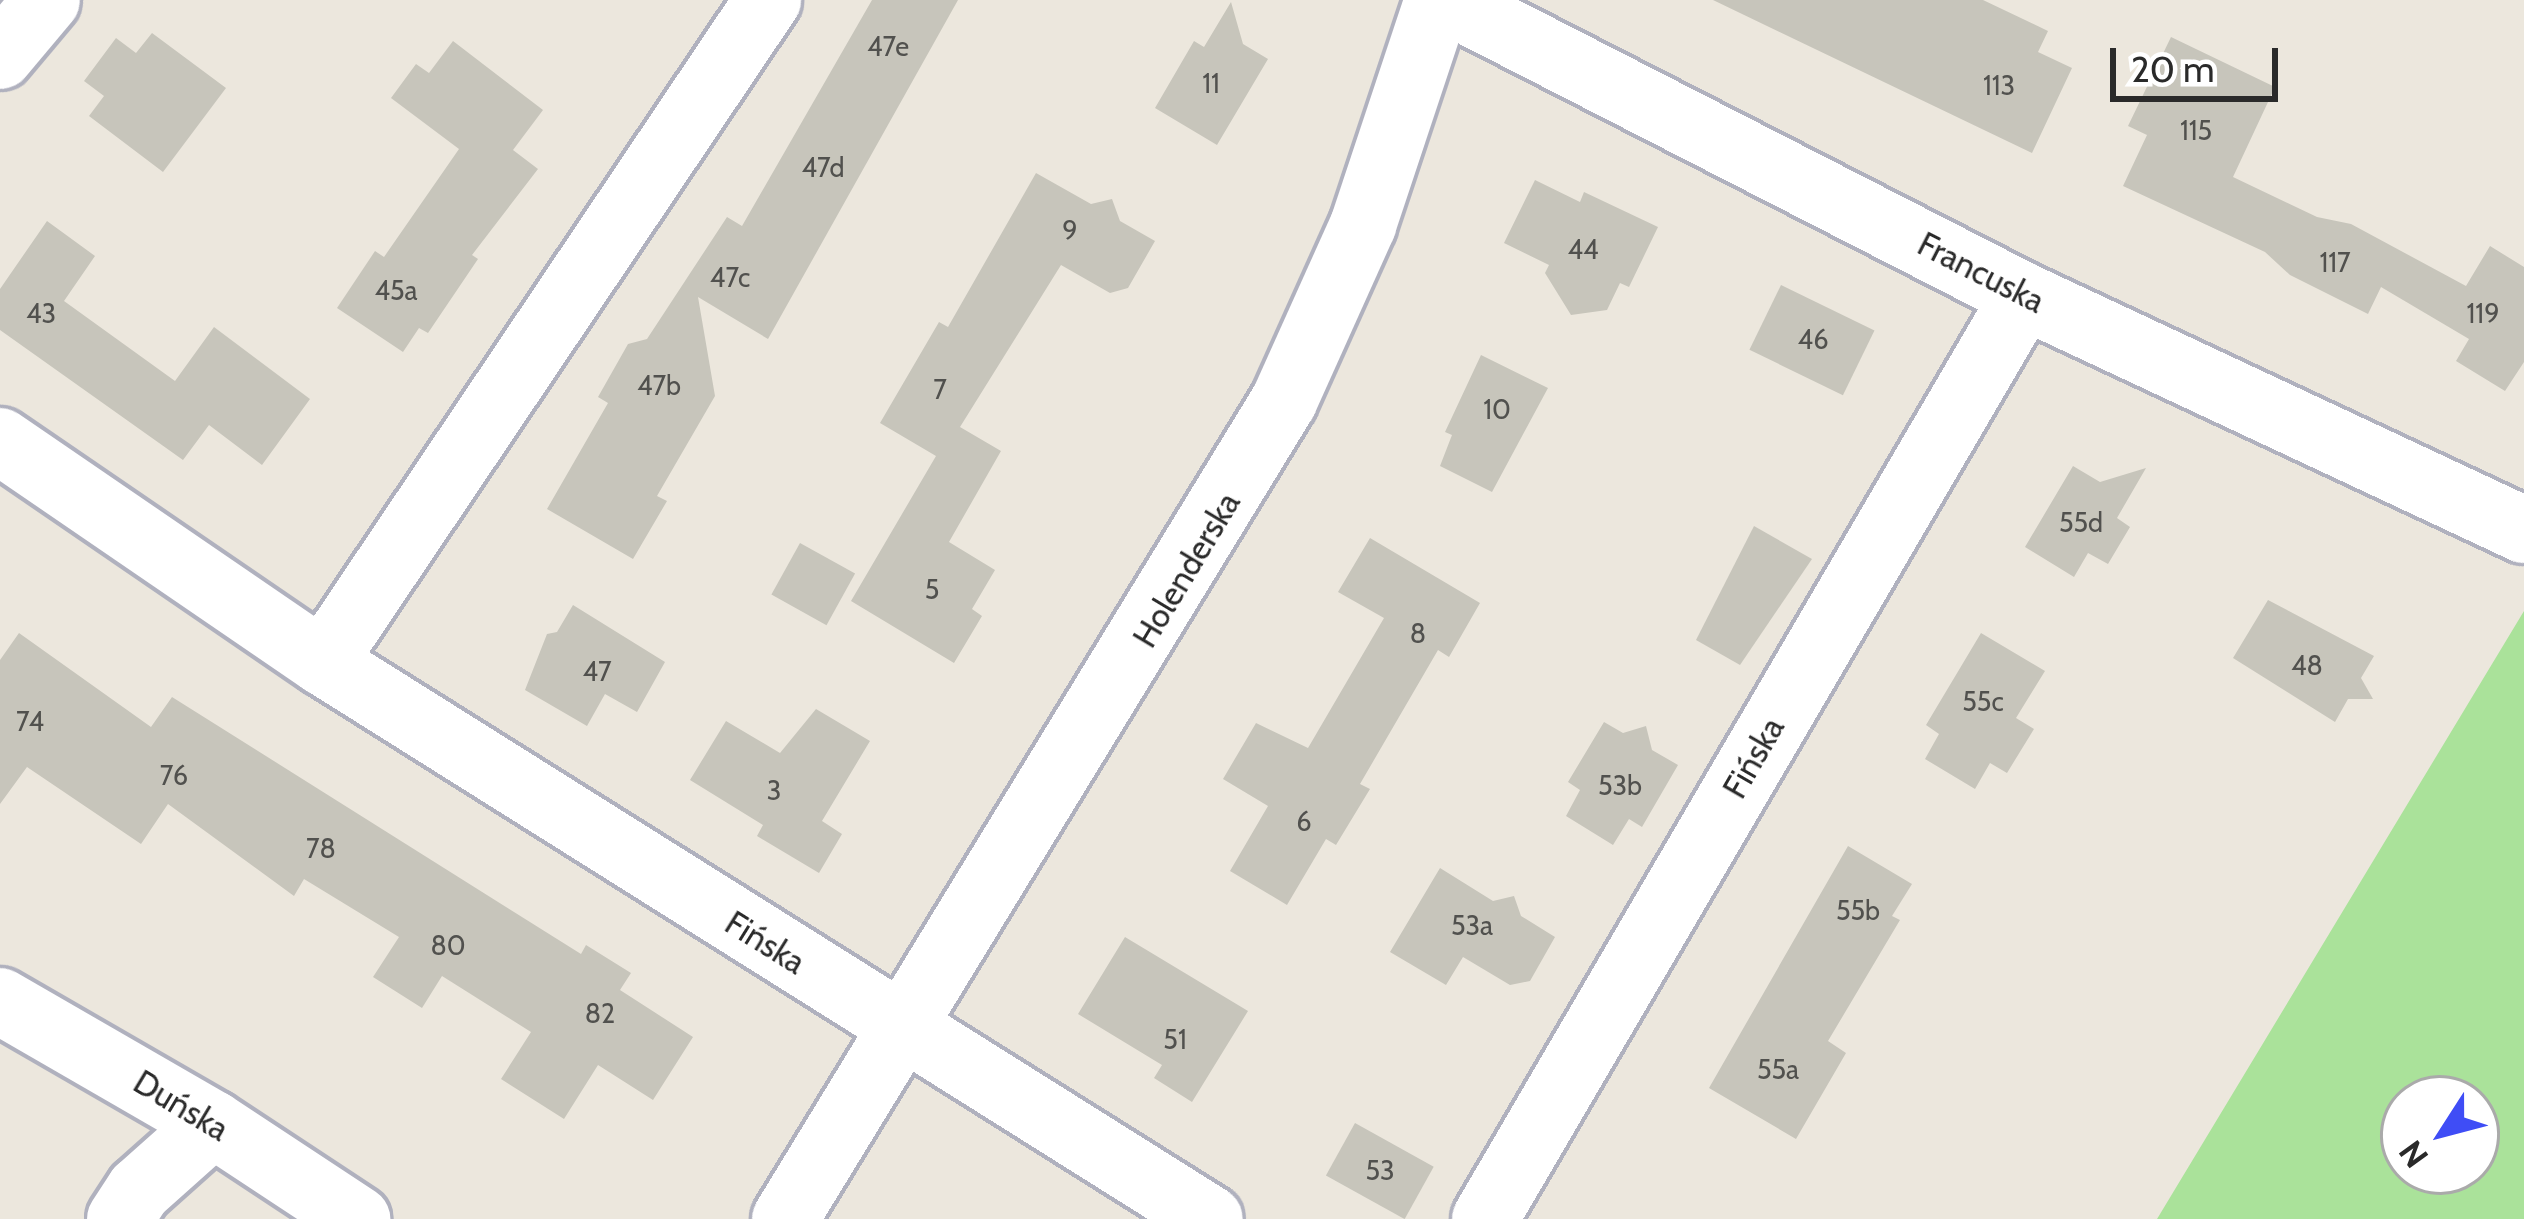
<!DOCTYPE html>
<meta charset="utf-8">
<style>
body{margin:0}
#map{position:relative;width:2524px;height:1219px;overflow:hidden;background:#ece7dd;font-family:Cabin,sans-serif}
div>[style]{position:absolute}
.green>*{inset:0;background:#aae29a}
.building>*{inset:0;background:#c7c5bb;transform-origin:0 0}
.roads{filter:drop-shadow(3px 0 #b0b1be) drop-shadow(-3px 0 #b0b1be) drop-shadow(0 3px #b0b1be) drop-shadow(0 -3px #b0b1be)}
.minor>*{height:66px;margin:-33px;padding:0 33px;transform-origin:33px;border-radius:33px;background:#fff}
span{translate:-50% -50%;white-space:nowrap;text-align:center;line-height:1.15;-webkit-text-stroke:12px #fff;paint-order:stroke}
.number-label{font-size:27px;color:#51514e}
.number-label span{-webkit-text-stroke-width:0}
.street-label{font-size:33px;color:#2a2a2a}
.north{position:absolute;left:2380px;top:1075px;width:120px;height:120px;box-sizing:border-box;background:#fff;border:3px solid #aaa;border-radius:50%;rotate:234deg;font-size:33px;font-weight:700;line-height:48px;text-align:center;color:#2a2a2a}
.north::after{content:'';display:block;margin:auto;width:42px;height:54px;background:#3f4df6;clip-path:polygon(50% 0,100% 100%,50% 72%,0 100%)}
.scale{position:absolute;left:2110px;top:48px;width:168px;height:54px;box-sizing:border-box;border:6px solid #2a2a2a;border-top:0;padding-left:15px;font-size:36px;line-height:42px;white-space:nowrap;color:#2a2a2a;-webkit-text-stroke:9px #fff;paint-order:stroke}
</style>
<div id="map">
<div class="green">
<div style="clip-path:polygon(evenodd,2524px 611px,2524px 1219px,2157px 1219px,2524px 611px,2404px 1099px,2476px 1099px,2476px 1171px,2404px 1171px,2404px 1099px)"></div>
</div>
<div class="building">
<div style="clip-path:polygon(872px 0,958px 0,768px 339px,698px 297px,715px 396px,657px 496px,667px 501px,633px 559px,547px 509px,608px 403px,598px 397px,628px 344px,647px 339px,727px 217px,742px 226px)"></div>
<div style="clip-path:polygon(1713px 0,1983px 0,2048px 31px,2038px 52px,2072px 68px,2032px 153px)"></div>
<div style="clip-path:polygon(1231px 2px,1243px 44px,1268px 59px,1217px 145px,1155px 108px,1194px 41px,1204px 47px)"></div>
<div style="clip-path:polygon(152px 33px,226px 88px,163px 172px,89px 116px,104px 96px,84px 81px,116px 38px,136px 53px)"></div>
<div style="clip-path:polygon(2171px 37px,2275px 87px,2233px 177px,2317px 217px,2351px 224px,2466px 286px,2490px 246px,2524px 267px,2524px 362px,2505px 391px,2456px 361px,2469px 339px,2381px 287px,2368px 314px,2290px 275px,2265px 252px,2123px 186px,2147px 135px,2128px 126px)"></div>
<div style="clip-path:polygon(453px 41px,543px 110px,513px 150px,538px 169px,472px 255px,478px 259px,428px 333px,419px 328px,403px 352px,337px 308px,375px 251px,384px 257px,459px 149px,391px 98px,416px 64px,429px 73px)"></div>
<div style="clip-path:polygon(1036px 173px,1091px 204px,1112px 199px,1120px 221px,1155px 241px,1128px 288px,1110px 293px,1061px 265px,960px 427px,1001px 451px,949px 542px,995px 570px,972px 609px,982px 616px,954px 663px,851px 601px,936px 456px,880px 423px,939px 322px,948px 327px)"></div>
<div style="clip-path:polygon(1535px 180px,1580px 202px,1584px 192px,1658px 227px,1629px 287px,1620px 283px,1607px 310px,1571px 315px,1545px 273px,1549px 265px,1504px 243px)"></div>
<div style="clip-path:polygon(47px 221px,95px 256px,64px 301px,175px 381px,214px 327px,310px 399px,262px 465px,209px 425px,183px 460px,0 330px,0 289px)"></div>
<div style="left:1781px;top:285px;width:104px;height:72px;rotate:26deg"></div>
<div style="clip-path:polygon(1481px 355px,1548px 388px,1492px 492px,1440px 466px,1452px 435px,1445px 432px)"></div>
<div style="clip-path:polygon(2073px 466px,2100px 482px,2146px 468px,2117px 518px,2130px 527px,2108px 564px,2088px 553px,2074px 577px,2025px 547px)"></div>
<div style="clip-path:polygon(1754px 526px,1812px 559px,1740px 665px,1696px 640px)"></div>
<div style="clip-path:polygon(1370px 538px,1480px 603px,1449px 657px,1438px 650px,1360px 784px,1370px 789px,1336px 845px,1326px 839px,1287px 905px,1230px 871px,1268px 806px,1223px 779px,1256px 723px,1308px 748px,1384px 618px,1338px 592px)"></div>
<div style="left:800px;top:543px;width:63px;height:59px;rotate:29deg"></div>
<div style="clip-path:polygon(2268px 600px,2374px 656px,2361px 678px,2373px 699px,2348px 699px,2335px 722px,2233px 658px)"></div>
<div style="clip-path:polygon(573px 605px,665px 662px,637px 712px,605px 694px,587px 726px,525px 690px,547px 634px,557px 632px)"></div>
<div style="clip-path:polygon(19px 633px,151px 727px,172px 697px,581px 954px,586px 945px,631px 973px,620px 990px,693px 1037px,653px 1100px,598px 1065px,564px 1119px,501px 1079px,531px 1032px,442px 976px,422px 1008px,373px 977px,399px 937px,304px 879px,294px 896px,168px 804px,141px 844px,27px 767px,0 804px,0 660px)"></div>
<div style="clip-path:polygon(1981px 633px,2045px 671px,2016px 718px,2034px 729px,2007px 773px,1990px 763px,1975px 789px,1925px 759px,1939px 734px,1926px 725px)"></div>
<div style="clip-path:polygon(816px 709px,870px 741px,822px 821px,842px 834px,819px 873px,757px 836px,763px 825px,690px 780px,726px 721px,780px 753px)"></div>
<div style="clip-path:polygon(1604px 722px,1623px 733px,1646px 726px,1652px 750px,1678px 765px,1642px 827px,1629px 819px,1613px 845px,1566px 816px,1580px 790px,1568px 782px)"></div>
<div style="clip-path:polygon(1848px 846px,1912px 884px,1892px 916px,1900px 920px,1828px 1041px,1846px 1053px,1796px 1139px,1709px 1088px)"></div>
<div style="clip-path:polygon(1440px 868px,1493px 901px,1514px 896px,1521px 916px,1555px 937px,1530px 981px,1510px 985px,1463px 957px,1446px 985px,1390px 952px)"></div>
<div style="clip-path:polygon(1125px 937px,1248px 1011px,1192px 1102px,1154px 1078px,1162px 1065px,1078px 1014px)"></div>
<div style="left:1355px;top:1123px;width:90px;height:60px;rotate:29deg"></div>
</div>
<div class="roads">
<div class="minor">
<div style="left:1446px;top:0;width:649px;rotate:27.12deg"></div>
<div style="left:2024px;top:296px;width:552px;rotate:25.08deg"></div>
<div style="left:0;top:56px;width:73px;rotate:-50deg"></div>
<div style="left:0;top:441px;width:391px;rotate:34.4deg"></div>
<div style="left:323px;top:662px;width:1047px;rotate:32.13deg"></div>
<div style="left:323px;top:662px;width:798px;rotate:-56.09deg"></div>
<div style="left:0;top:1001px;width:246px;rotate:30deg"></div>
<div style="left:213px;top:1124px;width:173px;rotate:33.4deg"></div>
<div style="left:120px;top:1219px;width:35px;rotate:-57deg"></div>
<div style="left:139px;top:1190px;width:99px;rotate:-41.7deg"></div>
<div style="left:785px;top:1219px;width:958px;rotate:-58.62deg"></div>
<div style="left:1284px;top:401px;width:193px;rotate:-65.8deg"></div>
<div style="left:1363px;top:225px;width:237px;rotate:-71.6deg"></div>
<div style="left:1485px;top:1219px;width:1069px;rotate:-59.72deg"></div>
</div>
</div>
<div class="number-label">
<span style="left:888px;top:47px">47e</span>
<span style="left:1211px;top:84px">11</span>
<span style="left:1999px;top:86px">113</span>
<span style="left:2196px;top:131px">115</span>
<span style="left:823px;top:168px">47d</span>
<span style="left:1070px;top:231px">9</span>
<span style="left:1583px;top:250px">44</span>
<span style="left:2335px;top:263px">117</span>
<span style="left:730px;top:278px">47c</span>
<span style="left:396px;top:291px">45a</span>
<span style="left:41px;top:314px">43</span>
<span style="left:2483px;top:314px">119</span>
<span style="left:1813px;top:340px">46</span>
<span style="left:659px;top:386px">47b</span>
<span style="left:940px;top:390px">7</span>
<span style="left:1497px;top:410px">10</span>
<span style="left:2081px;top:523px">55d</span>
<span style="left:932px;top:590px">5</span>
<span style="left:1418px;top:634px">8</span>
<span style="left:2307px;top:666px">48</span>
<span style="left:597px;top:672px">47</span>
<span style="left:1983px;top:702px">55c</span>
<span style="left:30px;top:722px">74</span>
<span style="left:174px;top:776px">76</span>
<span style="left:1620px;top:786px">53b</span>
<span style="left:774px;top:791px">3</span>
<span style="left:1304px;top:822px">6</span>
<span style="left:321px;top:849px">78</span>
<span style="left:1858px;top:911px">55b</span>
<span style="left:1472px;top:926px">53a</span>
<span style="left:448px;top:946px">80</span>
<span style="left:600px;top:1014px">82</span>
<span style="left:1175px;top:1040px">51</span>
<span style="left:1778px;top:1070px">55a</span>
<span style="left:1380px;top:1171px">53</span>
</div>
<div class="street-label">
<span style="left:1981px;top:273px;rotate:27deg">Francuska</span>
<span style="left:1187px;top:570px;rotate:-59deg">Holenderska</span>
<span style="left:1754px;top:758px;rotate:-60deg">Fińska</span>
<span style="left:765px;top:943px;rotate:32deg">Fińska</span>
<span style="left:181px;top:1106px;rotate:31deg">Duńska</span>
</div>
<div class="north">N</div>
<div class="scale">20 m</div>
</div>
